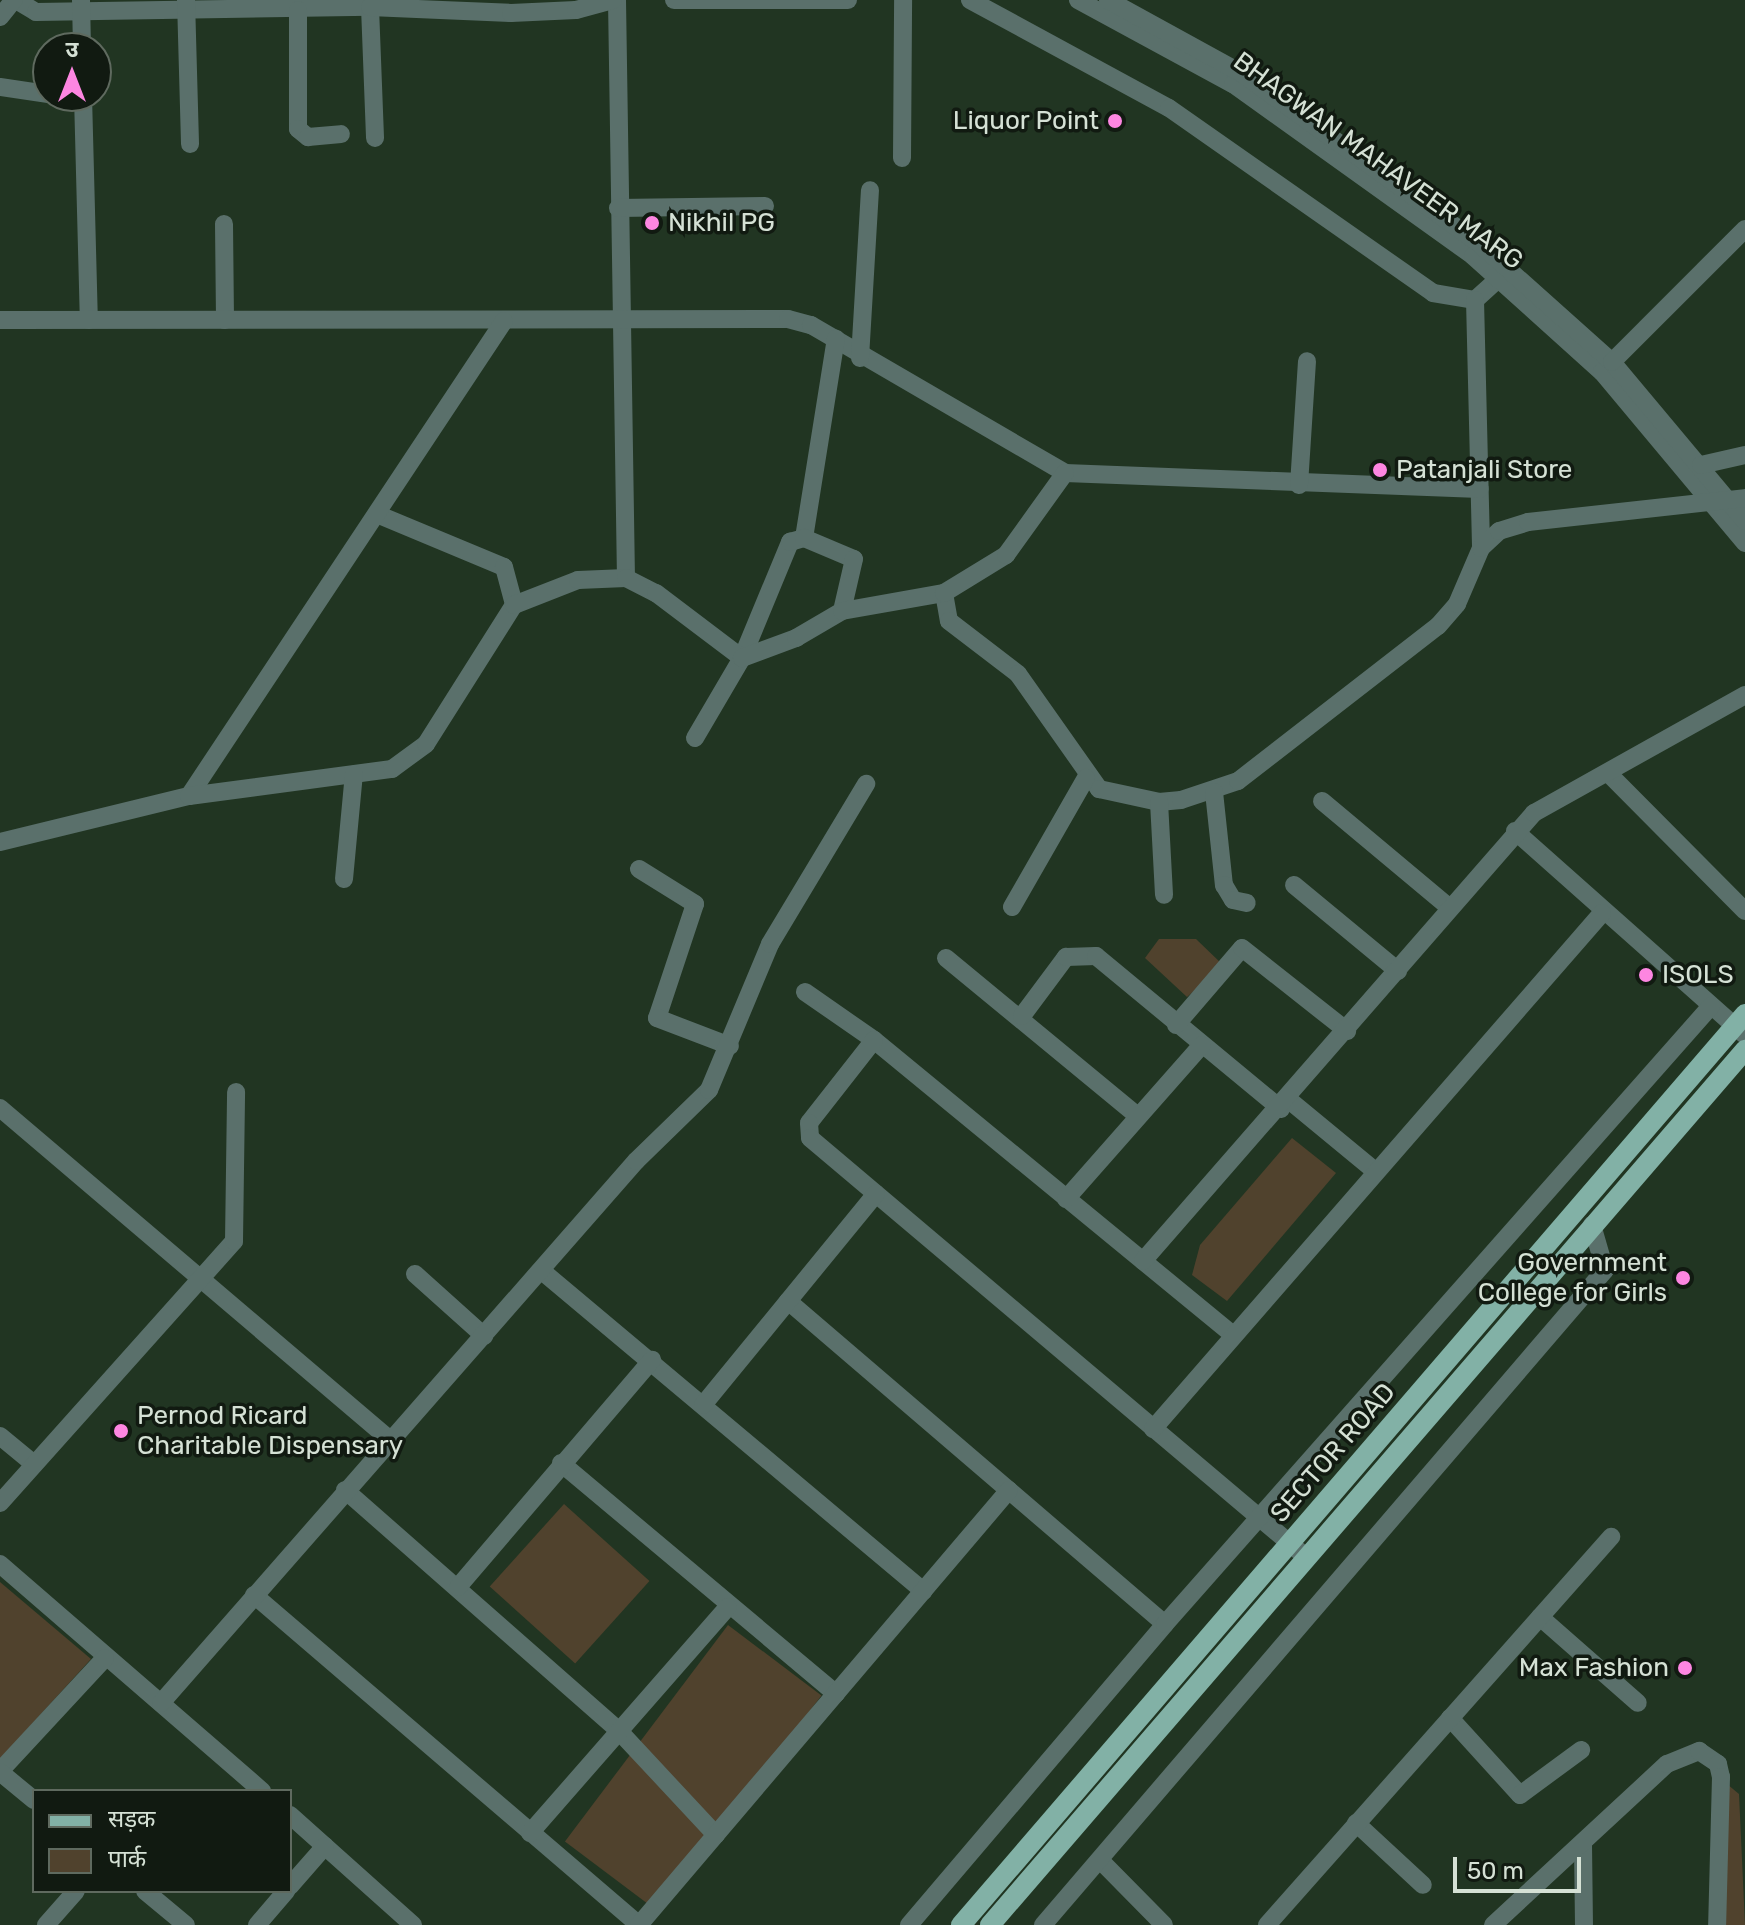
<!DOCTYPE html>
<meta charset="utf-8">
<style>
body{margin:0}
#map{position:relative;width:1745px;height:1925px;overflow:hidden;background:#213522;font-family:Rubik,"Noto Sans Devanagari",sans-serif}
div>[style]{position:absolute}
.green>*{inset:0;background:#50422d;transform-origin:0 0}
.minor>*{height:18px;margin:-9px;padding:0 9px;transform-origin:9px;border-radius:9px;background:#5a706b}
.major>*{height:20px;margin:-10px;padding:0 10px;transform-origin:10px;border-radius:10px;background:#82b1a6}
.dots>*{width:22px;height:22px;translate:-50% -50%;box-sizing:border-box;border:4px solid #111a11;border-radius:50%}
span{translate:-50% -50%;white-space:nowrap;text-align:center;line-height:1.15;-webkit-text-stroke:7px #111a11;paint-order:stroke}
.poi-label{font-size:26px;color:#d5e1d5}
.right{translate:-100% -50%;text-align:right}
.left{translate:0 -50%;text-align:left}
.street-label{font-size:26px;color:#d5e1d5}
.legend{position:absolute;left:32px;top:1789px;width:260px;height:104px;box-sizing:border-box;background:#111a11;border:2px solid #5f6a5f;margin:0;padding:10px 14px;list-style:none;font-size:24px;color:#d5e1d5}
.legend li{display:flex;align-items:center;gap:16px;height:40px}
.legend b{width:40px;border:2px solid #5f6a5f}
.north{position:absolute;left:32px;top:32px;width:80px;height:80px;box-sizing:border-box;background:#111a11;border:2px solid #5f6a5f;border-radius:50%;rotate:0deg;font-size:22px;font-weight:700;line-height:32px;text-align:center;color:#d5e1d5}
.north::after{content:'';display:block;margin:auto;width:28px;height:36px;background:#fd86e1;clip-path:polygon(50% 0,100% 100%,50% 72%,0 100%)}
.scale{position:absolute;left:1453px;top:1857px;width:128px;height:36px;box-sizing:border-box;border:4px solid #d5e1d5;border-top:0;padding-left:10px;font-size:24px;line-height:28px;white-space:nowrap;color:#d5e1d5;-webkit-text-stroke:6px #111a11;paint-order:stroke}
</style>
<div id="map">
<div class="green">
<div style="clip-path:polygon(1159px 939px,1196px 939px,1223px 965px,1187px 997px,1145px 958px)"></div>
<div style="clip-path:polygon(1292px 1138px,1336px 1173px,1227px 1301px,1192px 1275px,1200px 1245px)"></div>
<div style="left:564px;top:1504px;width:115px;height:111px;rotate:42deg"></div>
<div style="clip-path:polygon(0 1582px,91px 1659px,0 1759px)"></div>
<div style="left:728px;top:1625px;width:117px;height:271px;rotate:37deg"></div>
<div style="clip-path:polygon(1721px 1779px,1739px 1794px,1745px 1925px,1723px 1925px)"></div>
</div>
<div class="minor">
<div style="left:16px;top:0;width:23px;rotate:31deg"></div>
<div style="left:36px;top:12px;width:334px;rotate:-0.9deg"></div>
<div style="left:370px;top:7px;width:131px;rotate:87.8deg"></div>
<div style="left:81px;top:0;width:48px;rotate:88.8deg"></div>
<div style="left:186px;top:0;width:144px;rotate:88.4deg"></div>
<div style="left:617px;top:0;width:578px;rotate:89.11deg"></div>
<div style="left:674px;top:0;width:174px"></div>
<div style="left:970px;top:0;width:226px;rotate:28.5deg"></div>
<div style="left:1169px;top:108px;width:322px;rotate:35deg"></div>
<div style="left:1433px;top:293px;width:43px;rotate:9.5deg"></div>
<div style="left:1475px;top:300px;width:43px;rotate:-42.2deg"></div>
<div style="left:1078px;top:0;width:176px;rotate:28.5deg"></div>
<div style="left:1233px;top:84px;width:295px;rotate:35.6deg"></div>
<div style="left:1473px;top:256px;width:173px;rotate:42deg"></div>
<div style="left:1602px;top:372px;width:223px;rotate:50.1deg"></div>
<div style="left:1108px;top:0;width:152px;rotate:28.8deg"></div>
<div style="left:1241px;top:73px;width:295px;rotate:35.6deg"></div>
<div style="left:1481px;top:245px;width:176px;rotate:41.8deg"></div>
<div style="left:1612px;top:362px;width:207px;rotate:50.1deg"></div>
<div style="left:370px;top:7px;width:141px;rotate:2.4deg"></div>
<div style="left:511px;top:13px;width:65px;rotate:-2.6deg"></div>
<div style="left:576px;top:10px;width:38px;rotate:-15deg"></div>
<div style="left:298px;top:10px;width:119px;rotate:90deg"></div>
<div style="left:298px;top:129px;width:13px;rotate:39deg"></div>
<div style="left:308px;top:137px;width:33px;rotate:-5deg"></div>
<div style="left:0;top:17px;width:22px;rotate:-51deg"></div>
<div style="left:0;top:87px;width:49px;rotate:8.3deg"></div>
<div style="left:83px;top:96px;width:224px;rotate:88.5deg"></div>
<div style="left:902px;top:158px;width:158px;rotate:-89.6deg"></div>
<div style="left:618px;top:208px;width:147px;rotate:-0.8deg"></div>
<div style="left:224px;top:224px;width:96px;rotate:89.4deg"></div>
<div style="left:1475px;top:300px;width:248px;rotate:88.6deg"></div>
<div style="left:0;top:320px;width:788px;rotate:-0.07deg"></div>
<div style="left:788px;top:319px;width:24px;rotate:15deg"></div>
<div style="left:811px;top:325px;width:294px;rotate:30.2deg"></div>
<div style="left:1065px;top:473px;width:415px;rotate:2.2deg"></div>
<div style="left:860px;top:358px;width:168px;rotate:-86.6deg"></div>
<div style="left:1612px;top:362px;width:188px;rotate:-45deg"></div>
<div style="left:1701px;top:465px;width:45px;rotate:-12.8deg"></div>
<div style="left:1299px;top:485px;width:124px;rotate:-86.3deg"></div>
<div style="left:379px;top:515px;width:135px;rotate:22.6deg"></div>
<div style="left:504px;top:567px;width:39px;rotate:75deg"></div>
<div style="left:804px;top:538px;width:202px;rotate:-80.9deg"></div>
<div style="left:944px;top:593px;width:28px;rotate:80deg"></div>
<div style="left:949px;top:621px;width:87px;rotate:37.5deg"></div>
<div style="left:1018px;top:674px;width:141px;rotate:54.8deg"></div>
<div style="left:1099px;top:789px;width:61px;rotate:12.2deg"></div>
<div style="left:1159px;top:802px;width:22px;rotate:-5deg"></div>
<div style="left:1181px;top:800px;width:60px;rotate:-18.4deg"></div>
<div style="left:1238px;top:781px;width:253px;rotate:-37.8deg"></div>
<div style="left:1438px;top:626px;width:29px;rotate:-49deg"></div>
<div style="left:1457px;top:604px;width:61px;rotate:-66.8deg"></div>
<div style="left:1481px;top:548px;width:25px;rotate:-43deg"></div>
<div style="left:1499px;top:531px;width:30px;rotate:-17deg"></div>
<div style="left:1528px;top:522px;width:218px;rotate:-6.3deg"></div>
<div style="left:695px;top:738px;width:93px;rotate:-59.6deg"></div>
<div style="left:742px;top:658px;width:126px;rotate:-67.5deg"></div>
<div style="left:790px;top:542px;width:15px;rotate:-16deg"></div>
<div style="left:804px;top:538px;width:54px;rotate:22.8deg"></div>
<div style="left:854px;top:559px;width:53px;rotate:103deg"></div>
<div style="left:1609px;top:774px;width:193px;rotate:45.2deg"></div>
<div style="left:1214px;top:792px;width:94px;rotate:83.9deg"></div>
<div style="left:1224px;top:885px;width:17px;rotate:59deg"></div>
<div style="left:1233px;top:900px;width:14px;rotate:12deg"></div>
<div style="left:189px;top:796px;width:570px;rotate:-56.45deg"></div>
<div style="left:1322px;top:801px;width:167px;rotate:39.9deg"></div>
<div style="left:1159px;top:802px;width:93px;rotate:86.9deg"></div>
<div style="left:1515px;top:831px;width:307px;rotate:41.6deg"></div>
<div style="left:0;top:842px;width:195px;rotate:-13.7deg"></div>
<div style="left:189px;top:796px;width:205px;rotate:-7.6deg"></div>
<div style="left:392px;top:769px;width:42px;rotate:-36.3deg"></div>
<div style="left:426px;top:744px;width:165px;rotate:-57.7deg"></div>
<div style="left:514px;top:605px;width:69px;rotate:-21.3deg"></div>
<div style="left:578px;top:580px;width:48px;rotate:-2.4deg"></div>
<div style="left:626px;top:578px;width:34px;rotate:27deg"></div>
<div style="left:656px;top:593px;width:108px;rotate:37.1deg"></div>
<div style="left:742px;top:658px;width:58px;rotate:-20.3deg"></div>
<div style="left:796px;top:638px;width:53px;rotate:-30.4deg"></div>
<div style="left:842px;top:611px;width:104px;rotate:-10deg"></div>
<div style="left:944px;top:593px;width:73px;rotate:-31.5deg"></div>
<div style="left:1006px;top:555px;width:101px;rotate:-54.3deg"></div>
<div style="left:639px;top:869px;width:66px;rotate:32deg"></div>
<div style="left:695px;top:904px;width:120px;rotate:108.4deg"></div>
<div style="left:657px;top:1018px;width:78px;rotate:21deg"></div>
<div style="left:344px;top:879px;width:105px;rotate:-84.6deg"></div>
<div style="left:1294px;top:885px;width:135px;rotate:39.6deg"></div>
<div style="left:1012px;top:907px;width:149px;rotate:-60.2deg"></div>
<div style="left:946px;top:958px;width:249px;rotate:39.5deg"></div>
<div style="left:805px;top:992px;width:84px;rotate:34.8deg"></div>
<div style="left:874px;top:1040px;width:463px;rotate:39.4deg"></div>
<div style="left:1022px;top:1016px;width:74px;rotate:-53.3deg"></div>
<div style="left:1066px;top:957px;width:30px;rotate:-2deg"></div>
<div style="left:1096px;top:956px;width:240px;rotate:39.6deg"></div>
<div style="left:1176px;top:1025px;width:101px;rotate:-49.4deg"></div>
<div style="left:1242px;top:948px;width:134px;rotate:38.3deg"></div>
<div style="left:874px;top:1040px;width:105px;rotate:128.1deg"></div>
<div style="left:809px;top:1123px;width:15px;rotate:86deg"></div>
<div style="left:810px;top:1138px;width:649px;rotate:40.19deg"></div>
<div style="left:1289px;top:1100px;width:110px;rotate:39.5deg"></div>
<div style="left:0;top:1108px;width:511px;rotate:40.39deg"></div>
<div style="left:1066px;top:1199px;width:205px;rotate:-48.6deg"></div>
<div style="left:1143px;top:1261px;width:595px;rotate:-48.89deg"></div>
<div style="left:1534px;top:813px;width:242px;rotate:-29.2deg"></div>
<div style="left:542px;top:1271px;width:498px;rotate:40deg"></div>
<div style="left:415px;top:1274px;width:93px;rotate:41.9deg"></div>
<div style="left:788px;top:1301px;width:496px;rotate:40.6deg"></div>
<div style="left:703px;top:1405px;width:273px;rotate:-50.7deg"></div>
<div style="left:1153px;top:1429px;width:684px;rotate:-48.97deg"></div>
<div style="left:0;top:1436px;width:44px;rotate:39.5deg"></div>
<div style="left:561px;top:1463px;width:359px;rotate:40deg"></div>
<div style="left:345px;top:1490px;width:365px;rotate:41.3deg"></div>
<div style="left:619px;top:1731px;width:142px;rotate:47deg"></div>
<div style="left:0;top:1503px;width:351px;rotate:-48.2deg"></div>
<div style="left:234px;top:1241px;width:149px;rotate:-89.2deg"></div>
<div style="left:0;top:1564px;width:347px;rotate:40.9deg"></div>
<div style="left:458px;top:1587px;width:299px;rotate:-49.5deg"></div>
<div style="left:254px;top:1595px;width:507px;rotate:40.6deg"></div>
<div style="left:639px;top:1925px;width:571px;rotate:-49.62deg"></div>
<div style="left:1540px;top:1617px;width:130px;rotate:41.3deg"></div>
<div style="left:161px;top:1703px;width:721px;rotate:-48.77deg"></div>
<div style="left:636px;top:1161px;width:102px;rotate:-44.2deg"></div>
<div style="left:709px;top:1090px;width:158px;rotate:-67.3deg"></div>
<div style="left:770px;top:944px;width:187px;rotate:-59deg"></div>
<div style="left:1450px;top:1718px;width:104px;rotate:47.7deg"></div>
<div style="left:1520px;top:1795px;width:76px;rotate:-36.4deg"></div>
<div style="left:0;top:1771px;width:154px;rotate:-47.1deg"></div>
<div style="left:0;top:1772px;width:44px;rotate:39.5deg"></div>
<div style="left:290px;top:1815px;width:165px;rotate:41.8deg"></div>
<div style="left:1356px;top:1823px;width:91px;rotate:42.8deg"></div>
<div style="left:530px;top:1833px;width:300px;rotate:-48.8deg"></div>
<div style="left:1583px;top:1844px;width:81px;rotate:89.3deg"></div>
<div style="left:1100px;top:1860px;width:91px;rotate:45.4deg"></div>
<div style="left:290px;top:1886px;width:53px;rotate:-48.8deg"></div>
<div style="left:145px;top:1891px;width:53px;rotate:39.7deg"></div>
<div style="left:46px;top:1925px;width:45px;rotate:-48.6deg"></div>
<div style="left:257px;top:1925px;width:45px;rotate:-49.5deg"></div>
<div style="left:909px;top:1925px;width:395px;rotate:-49.6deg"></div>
<div style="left:1165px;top:1624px;width:825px;rotate:-48.54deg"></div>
<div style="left:1043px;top:1925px;width:863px;rotate:-49.37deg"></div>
<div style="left:1605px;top:1270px;width:47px;rotate:-106.1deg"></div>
<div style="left:1267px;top:1925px;width:519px;rotate:-48.44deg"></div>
<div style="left:1493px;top:1925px;width:237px;rotate:-42.8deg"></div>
<div style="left:1667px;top:1764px;width:35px;rotate:-22deg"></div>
<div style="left:1699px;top:1751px;width:23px;rotate:34deg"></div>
<div style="left:1718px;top:1764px;width:13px;rotate:77deg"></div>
<div style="left:1721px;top:1777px;width:148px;rotate:91.5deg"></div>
</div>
<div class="major">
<div style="left:961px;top:1925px;width:1202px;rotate:-49.28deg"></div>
<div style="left:990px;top:1925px;width:1156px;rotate:-49.21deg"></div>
</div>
<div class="dots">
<div style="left:1115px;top:121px;background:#fd86e1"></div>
<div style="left:652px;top:223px;background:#fd86e1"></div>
<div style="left:1380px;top:470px;background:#fd86e1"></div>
<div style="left:1646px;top:975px;background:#fd86e1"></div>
<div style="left:1683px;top:1278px;background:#fd86e1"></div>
<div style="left:121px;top:1431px;background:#fd86e1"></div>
<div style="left:1685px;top:1668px;background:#fd86e1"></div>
</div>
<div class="poi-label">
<span class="right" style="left:1099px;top:121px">Liquor Point</span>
<span class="left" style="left:668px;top:223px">Nikhil PG</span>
<span class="left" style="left:1396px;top:470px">Patanjali Store</span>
<span class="left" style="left:1662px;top:975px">ISOLS</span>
<span class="right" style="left:1667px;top:1278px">Government<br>College for Girls</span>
<span class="left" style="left:137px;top:1431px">Pernod Ricard<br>Charitable Dispensary</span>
<span class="right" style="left:1669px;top:1668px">Max Fashion</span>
</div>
<div class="street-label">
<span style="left:1378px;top:161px;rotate:36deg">BHAGWAN MAHAVEER MARG</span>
<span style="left:1333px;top:1453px;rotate:-49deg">SECTOR ROAD</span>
</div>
<ul class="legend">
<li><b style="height:10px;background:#82b1a6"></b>सड़क</li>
<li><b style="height:22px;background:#50422d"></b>पार्क</li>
</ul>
<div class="north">उ</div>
<div class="scale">50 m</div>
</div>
